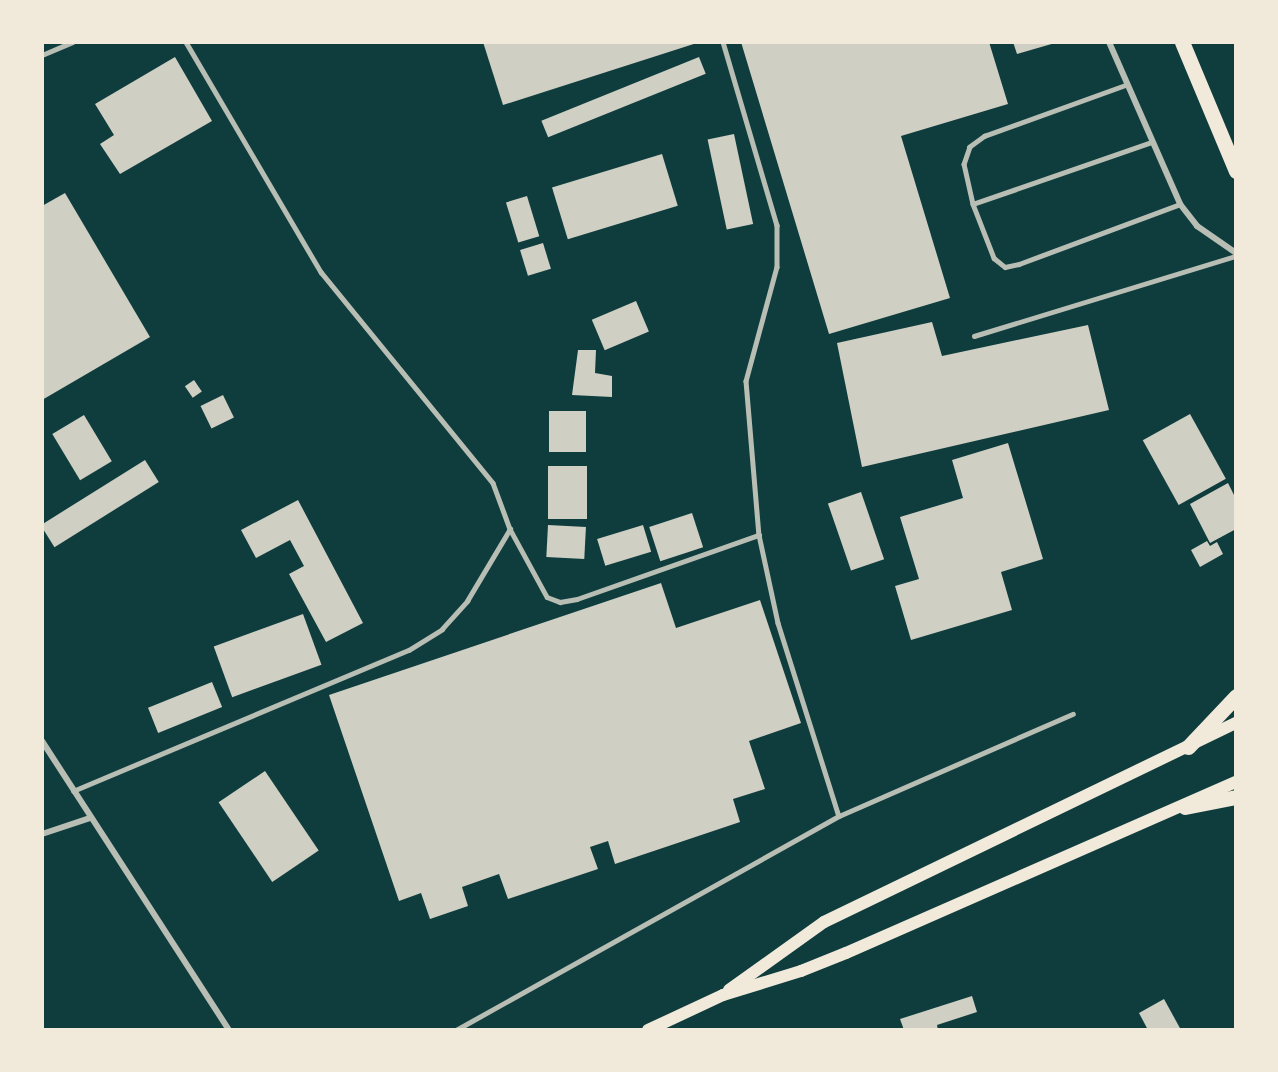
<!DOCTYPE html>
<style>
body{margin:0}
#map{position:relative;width:1278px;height:1072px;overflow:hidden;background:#0f3d3e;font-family:"Nunito Sans",sans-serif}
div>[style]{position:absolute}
.building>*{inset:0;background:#cfcfc3;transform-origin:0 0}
.service>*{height:4.5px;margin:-2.25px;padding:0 2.25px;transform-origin:2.25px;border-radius:2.25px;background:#b8beb3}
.minor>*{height:6px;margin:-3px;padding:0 3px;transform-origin:3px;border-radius:3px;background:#b8beb3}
.secondary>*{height:12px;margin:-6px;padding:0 6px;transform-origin:6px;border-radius:6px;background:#f1e9da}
.primary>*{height:15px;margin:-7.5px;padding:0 7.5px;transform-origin:7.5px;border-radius:7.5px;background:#f1e9da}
span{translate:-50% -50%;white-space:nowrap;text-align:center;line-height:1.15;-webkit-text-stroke:4.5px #f1e9da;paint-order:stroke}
.frame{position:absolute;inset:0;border:44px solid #f1e9da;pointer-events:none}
</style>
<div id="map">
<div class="building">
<div style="clip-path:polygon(483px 42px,700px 42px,503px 105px)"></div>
<div style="clip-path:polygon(741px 42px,989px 42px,1008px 104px,901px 136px,950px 298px,829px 334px)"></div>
<div style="clip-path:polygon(1013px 42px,1055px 42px,1055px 43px,1017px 54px)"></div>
<div style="clip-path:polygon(175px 57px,212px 121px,120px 174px,100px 144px,114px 135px,95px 104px)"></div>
<div style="left:699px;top:57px;width:18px;height:170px;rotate:68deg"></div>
<div style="left:734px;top:134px;width:92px;height:27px;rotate:78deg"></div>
<div style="left:662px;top:154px;width:54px;height:115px;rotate:73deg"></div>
<div style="clip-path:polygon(65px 193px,150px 337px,42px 400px,42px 206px)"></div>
<div style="left:527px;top:196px;width:42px;height:22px;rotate:73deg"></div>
<div style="left:543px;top:243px;width:27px;height:24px;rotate:73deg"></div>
<div style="left:636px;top:301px;width:33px;height:48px;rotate:67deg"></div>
<div style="clip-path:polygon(932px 322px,942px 356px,1088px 325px,1109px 410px,862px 467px,837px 343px)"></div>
<div style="clip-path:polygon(578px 350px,596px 350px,595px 373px,612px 376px,612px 397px,572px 395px)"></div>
<div style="left:194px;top:380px;width:14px;height:11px;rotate:56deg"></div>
<div style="left:223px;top:395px;width:25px;height:25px;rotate:64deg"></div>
<div style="left:549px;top:411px;width:37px;height:41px"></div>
<div style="left:1190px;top:414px;width:74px;height:54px;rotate:61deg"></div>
<div style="left:84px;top:415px;width:54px;height:37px;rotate:59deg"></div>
<div style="clip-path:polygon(1008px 443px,1043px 559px,1001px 572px,1012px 610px,911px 640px,895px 586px,919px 579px,900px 517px,963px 498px,952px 460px)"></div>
<div style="left:145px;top:460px;width:26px;height:123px;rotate:58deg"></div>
<div style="left:548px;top:466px;width:39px;height:53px"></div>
<div style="clip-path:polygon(1228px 483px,1236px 499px,1236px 529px,1210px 543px,1190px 504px)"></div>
<div style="left:861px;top:492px;width:71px;height:35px;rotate:71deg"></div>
<div style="clip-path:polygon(298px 500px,363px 623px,326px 642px,289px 574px,304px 566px,290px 540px,256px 558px,241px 530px)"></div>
<div style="left:692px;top:513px;width:36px;height:45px;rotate:72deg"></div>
<div style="left:548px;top:525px;width:38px;height:32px;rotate:3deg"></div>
<div style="left:643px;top:525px;width:28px;height:48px;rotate:73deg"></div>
<div style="clip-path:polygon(1207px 541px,1210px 546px,1217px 542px,1223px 554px,1200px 567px,1191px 550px)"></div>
<div style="clip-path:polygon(661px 583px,676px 628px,760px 600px,801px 723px,749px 741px,765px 789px,733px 799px,740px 822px,615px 864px,608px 841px,590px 847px,598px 869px,508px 899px,499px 874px,462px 887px,468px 906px,430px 919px,421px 893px,399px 901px,329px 695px)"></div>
<div style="left:303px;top:614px;width:54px;height:95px;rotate:70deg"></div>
<div style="left:212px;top:682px;width:27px;height:69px;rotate:68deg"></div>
<div style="left:265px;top:771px;width:96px;height:56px;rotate:56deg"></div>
<div style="clip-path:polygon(972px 996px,977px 1012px,937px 1025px,938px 1030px,904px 1030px,900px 1019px)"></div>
<div style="clip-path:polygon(1164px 999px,1181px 1030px,1148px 1030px,1139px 1013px)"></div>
</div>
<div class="service">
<div style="left:186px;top:42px;width:267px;rotate:59.6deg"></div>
<div style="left:321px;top:272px;width:272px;rotate:50.8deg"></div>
<div style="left:493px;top:483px;width:49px;rotate:69.7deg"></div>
<div style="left:510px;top:529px;width:77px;rotate:61.4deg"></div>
<div style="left:547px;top:597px;width:14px;rotate:21deg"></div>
<div style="left:560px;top:602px;width:17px;rotate:-10deg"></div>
<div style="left:577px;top:599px;width:193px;rotate:-19.4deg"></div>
<div style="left:723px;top:42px;width:191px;rotate:73.6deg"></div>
<div style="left:777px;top:225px;width:42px;rotate:90deg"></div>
<div style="left:777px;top:267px;width:118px;rotate:105.2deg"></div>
<div style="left:746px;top:381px;width:155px;rotate:85.2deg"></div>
<div style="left:759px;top:535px;width:90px;rotate:77.8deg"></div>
<div style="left:778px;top:623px;width:202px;rotate:72.5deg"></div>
<div style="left:42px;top:55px;width:33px;rotate:-23deg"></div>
<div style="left:1127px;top:85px;width:151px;rotate:160.2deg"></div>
<div style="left:985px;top:136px;width:19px;rotate:144deg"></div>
<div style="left:970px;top:147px;width:18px;rotate:109deg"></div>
<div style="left:964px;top:164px;width:41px;rotate:77.3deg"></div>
<div style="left:973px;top:204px;width:58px;rotate:68.7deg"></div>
<div style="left:994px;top:258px;width:14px;rotate:39deg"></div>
<div style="left:1005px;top:267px;width:14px;rotate:-12deg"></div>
<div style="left:1019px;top:264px;width:172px;rotate:-20.4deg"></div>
<div style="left:973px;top:204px;width:189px;rotate:-19.1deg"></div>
<div style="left:974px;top:336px;width:274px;rotate:-17deg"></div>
<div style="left:73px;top:791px;width:364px;rotate:-22.8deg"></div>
<div style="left:409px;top:650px;width:39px;rotate:-32deg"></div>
<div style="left:442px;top:629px;width:38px;rotate:-48deg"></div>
<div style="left:467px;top:601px;width:84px;rotate:-59.2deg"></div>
<div style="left:456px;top:1030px;width:439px;rotate:-29.2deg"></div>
<div style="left:839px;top:816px;width:255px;rotate:-23.6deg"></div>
</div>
<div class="minor">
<div style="left:1109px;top:42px;width:177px;rotate:66.3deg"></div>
<div style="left:1180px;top:204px;width:28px;rotate:52deg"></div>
<div style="left:1197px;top:226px;width:47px;rotate:34.7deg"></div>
<div style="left:42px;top:741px;width:344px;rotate:57.1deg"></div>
<div style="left:42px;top:834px;width:51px;rotate:-18.4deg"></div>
</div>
<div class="secondary">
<div style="left:729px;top:990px;width:117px;rotate:-35.6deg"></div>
<div style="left:824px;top:922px;width:458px;rotate:-25.8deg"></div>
<div style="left:648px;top:1030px;width:83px;rotate:-25deg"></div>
<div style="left:723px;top:995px;width:82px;rotate:-17.1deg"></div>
<div style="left:801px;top:971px;width:48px;rotate:-21.8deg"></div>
<div style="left:846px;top:953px;width:426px;rotate:-23.7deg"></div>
</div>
<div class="primary">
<div style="left:1182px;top:42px;width:140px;rotate:67.3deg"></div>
<div style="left:1188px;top:747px;width:70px;rotate:-46.7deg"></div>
<div style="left:1185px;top:807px;width:52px;rotate:-11.1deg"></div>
</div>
<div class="frame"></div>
</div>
